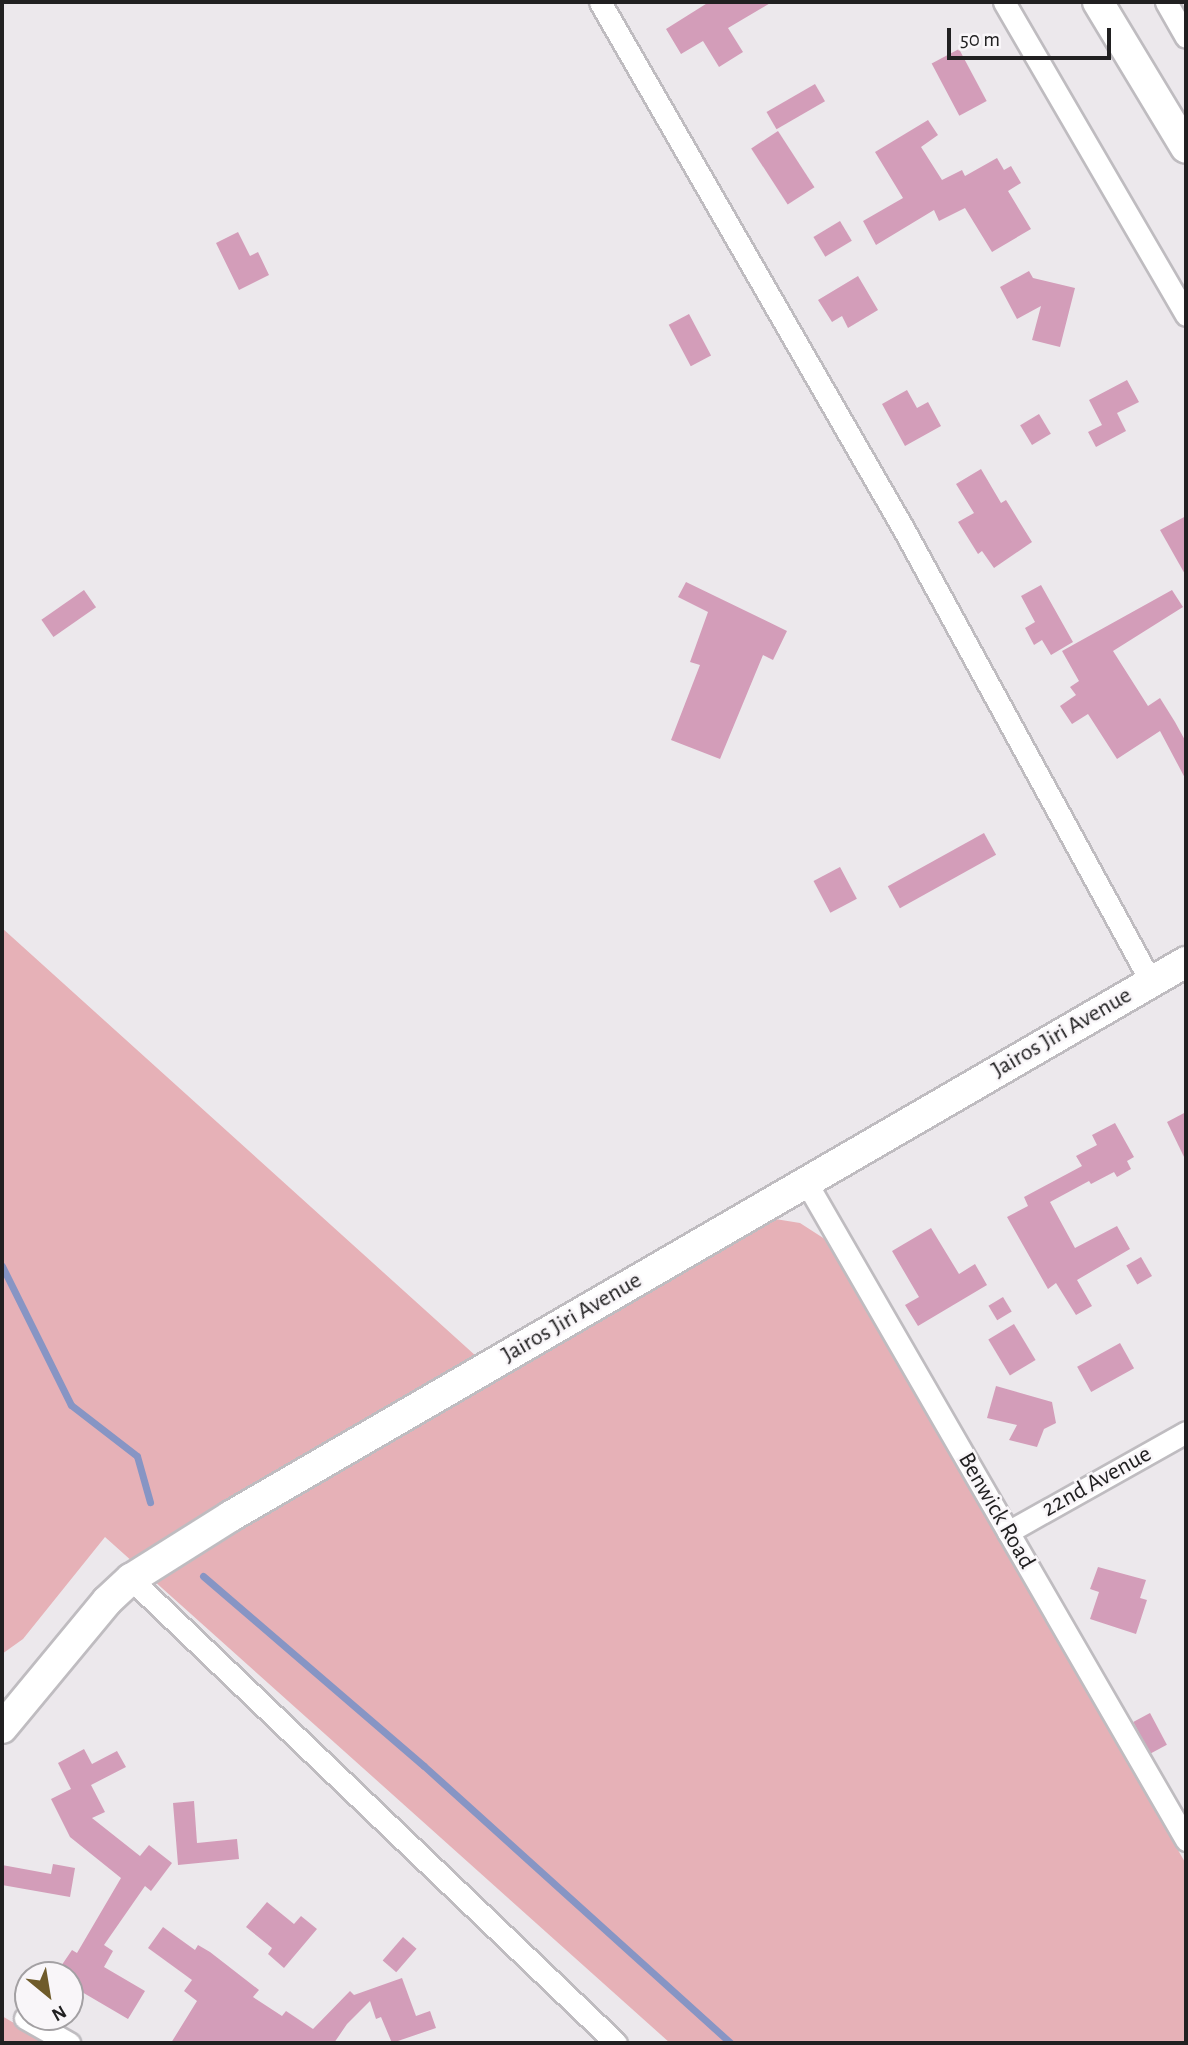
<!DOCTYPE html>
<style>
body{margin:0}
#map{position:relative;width:1188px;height:2045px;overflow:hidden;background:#ece8ec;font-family:"Alegreya Sans",sans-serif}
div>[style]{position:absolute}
.green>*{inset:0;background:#e6b1b7}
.stream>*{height:7px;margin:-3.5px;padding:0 3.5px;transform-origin:3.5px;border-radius:3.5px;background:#8795c4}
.building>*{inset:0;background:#d39db9;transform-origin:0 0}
.roads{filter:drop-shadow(2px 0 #bfbcc0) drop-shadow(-2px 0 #bfbcc0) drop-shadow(0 2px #bfbcc0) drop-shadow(0 -2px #bfbcc0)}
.minor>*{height:21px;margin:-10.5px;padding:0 10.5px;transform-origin:10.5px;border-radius:10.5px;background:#fff}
.secondary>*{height:30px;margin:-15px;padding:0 15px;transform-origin:15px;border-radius:15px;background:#fff}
span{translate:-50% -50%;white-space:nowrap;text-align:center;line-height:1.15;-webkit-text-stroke:5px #f9f6f9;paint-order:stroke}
.street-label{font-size:24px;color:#212021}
.frame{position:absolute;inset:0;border:4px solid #212021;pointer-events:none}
.north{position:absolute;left:14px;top:1961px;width:70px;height:70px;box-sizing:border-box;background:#f9f6f9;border:2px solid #a3a0a3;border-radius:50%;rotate:150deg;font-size:19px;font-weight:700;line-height:28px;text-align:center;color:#212021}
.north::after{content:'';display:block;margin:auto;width:24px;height:32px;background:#6f5b2a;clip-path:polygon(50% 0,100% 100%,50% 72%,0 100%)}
.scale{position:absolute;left:947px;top:28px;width:164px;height:32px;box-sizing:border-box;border:4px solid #212021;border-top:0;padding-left:9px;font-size:21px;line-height:24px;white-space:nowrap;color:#212021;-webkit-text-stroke:5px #f9f6f9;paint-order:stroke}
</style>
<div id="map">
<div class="green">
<div style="clip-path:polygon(2px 928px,497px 1375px,769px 1218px,800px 1223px,831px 1243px,1186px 1864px,1186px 2043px,670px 2043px,105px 1537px,23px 1639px,2px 1654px)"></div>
<div style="clip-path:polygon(2px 2016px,48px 2043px,2px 2043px)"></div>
</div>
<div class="stream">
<div style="left:2px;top:1266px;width:155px;rotate:63.6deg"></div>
<div style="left:71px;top:1405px;width:83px;rotate:37.7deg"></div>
<div style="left:137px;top:1456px;width:48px;rotate:74.2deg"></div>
<div style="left:203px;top:1576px;width:291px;rotate:40.7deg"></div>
<div style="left:424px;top:1766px;width:413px;rotate:42.1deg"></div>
</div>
<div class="building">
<div style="clip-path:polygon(709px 2px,772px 2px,728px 28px,743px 52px,719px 67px,703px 41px,681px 54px,666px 29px)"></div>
<div style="left:959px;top:49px;width:59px;height:31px;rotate:62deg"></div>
<div style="left:815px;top:84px;width:20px;height:56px;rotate:60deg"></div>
<div style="clip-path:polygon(928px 120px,938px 135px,921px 147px,942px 180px,962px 170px,965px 176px,997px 158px,1004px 170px,1011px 166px,1021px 183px,1008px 191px,1031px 229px,992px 252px,965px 208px,939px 221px,934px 210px,876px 245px,863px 221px,903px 198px,875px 152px)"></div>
<div style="left:778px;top:131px;width:67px;height:32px;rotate:57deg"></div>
<div style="left:840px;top:221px;width:23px;height:31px;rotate:59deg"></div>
<div style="clip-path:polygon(238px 232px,250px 256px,258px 252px,269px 275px,239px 290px,216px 243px)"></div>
<div style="clip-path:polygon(1029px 271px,1033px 278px,1075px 288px,1060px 347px,1032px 340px,1041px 306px,1017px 319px,1000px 287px)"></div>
<div style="clip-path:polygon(858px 276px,878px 310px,848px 328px,842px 316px,832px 322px,818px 300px)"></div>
<div style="left:689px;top:314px;width:47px;height:23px;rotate:62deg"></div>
<div style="clip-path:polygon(1127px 380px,1139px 402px,1117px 413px,1126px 431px,1096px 447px,1088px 432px,1102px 425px,1089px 400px)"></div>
<div style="clip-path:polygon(907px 390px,917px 408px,928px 402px,941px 426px,905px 446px,882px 404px)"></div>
<div style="left:1039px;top:414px;width:23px;height:22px;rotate:59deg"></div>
<div style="clip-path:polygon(981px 469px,1001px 503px,1006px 500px,1032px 542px,994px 568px,982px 551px,978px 554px,958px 522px,974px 513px,956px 484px)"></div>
<div style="clip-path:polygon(1186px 516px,1186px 576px,1160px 530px)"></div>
<div style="clip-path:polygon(686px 582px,787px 631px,773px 660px,763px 655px,720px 759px,671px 740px,700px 665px,690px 662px,708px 612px,678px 597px)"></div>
<div style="clip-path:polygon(1041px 585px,1073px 642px,1051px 655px,1042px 640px,1034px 645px,1025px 628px,1035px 622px,1021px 596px)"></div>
<div style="left:84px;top:590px;width:21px;height:52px;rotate:55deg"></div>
<div style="clip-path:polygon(1172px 590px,1183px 607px,1113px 651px,1148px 706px,1160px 698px,1175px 722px,1186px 742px,1186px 780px,1160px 731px,1117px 759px,1088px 714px,1072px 724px,1060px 706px,1076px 695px,1070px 687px,1079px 681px,1062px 651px)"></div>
<div style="left:984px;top:833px;width:25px;height:110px;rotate:61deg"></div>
<div style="left:840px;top:867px;width:36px;height:30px;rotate:62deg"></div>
<div style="clip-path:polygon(1186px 1112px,1186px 1161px,1167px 1122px)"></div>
<div style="clip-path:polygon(1115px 1123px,1134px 1157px,1127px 1161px,1131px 1169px,1117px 1177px,1114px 1172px,1091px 1184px,1089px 1181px,1050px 1202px,1075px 1248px,1117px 1226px,1130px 1249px,1077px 1280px,1092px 1306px,1076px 1315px,1056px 1283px,1048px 1289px,1007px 1217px,1028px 1206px,1024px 1197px,1082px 1166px,1076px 1156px,1097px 1145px,1092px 1135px)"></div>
<div style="clip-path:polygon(931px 1228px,959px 1274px,975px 1264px,987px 1285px,918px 1326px,905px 1305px,919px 1297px,892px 1251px)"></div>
<div style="left:1141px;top:1257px;width:22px;height:17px;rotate:60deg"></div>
<div style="left:1003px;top:1297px;width:17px;height:17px;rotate:59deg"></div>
<div style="left:1014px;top:1324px;width:42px;height:30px;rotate:59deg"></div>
<div style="left:1120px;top:1343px;width:29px;height:49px;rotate:61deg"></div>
<div style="clip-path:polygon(996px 1386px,1052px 1402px,1056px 1423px,1044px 1429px,1037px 1447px,1009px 1440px,1017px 1425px,987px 1418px)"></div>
<div style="clip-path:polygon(1098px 1567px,1146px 1580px,1140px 1598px,1147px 1600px,1136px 1634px,1090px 1619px,1099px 1592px,1090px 1589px)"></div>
<div style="left:1150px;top:1713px;width:36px;height:19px;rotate:62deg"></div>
<div style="clip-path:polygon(84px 1749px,92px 1764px,117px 1751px,126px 1767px,91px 1785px,105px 1812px,92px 1818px,140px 1856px,149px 1845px,172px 1863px,151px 1891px,145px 1886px,104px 1945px,113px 1951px,104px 1967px,145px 1991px,128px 2019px,70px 1985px,70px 1975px,55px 1975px,72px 1950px,77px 1953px,121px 1878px,70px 1837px,51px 1799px,71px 1789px,58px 1763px)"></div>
<div style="clip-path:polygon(194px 1801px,197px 1843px,237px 1839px,239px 1859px,178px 1865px,173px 1803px)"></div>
<div style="clip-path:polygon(53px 1864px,75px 1868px,70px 1897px,2px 1885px,2px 1865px,51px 1874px)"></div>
<div style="clip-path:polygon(267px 1902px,294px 1924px,301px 1916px,317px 1929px,284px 1968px,268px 1954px,272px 1948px,246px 1927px)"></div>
<div style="clip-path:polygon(163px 1927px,195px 1950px,198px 1945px,210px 1952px,259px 1990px,253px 1997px,282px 2016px,286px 2011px,313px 2029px,350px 1991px,354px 1995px,402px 1978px,416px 2016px,430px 2011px,436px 2028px,392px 2043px,381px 2017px,376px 2019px,370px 2001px,347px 2024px,334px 2043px,171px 2043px,197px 2001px,184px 1991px,192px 1980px,148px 1948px)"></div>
<div style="left:403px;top:1937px;width:18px;height:31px;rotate:41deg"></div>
</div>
<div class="roads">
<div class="minor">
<div style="left:600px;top:2px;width:607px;rotate:60.06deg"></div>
<div style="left:903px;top:528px;width:517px;rotate:61.35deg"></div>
<div style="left:1004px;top:2px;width:362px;rotate:59.8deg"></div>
<div style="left:1166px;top:2px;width:40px;rotate:60.3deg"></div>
<div style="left:806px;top:1182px;width:760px;rotate:59.99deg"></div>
<div style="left:1008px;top:1532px;width:204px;rotate:-29.3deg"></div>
<div style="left:131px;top:1579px;width:671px;rotate:43.73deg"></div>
<div style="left:25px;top:2018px;width:51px;rotate:29.6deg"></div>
</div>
<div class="secondary">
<div style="left:1098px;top:2px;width:170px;rotate:58.9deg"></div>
<div style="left:2px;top:1728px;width:165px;rotate:-50.4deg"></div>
<div style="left:107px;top:1601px;width:33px;rotate:-43deg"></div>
<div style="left:131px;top:1579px;width:118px;rotate:-32.2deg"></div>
<div style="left:231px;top:1516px;width:1104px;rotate:-30.12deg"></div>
</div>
</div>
<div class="street-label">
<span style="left:1062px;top:1033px;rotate:-30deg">Jairos Jiri Avenue</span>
<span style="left:572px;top:1318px;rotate:-30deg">Jairos Jiri Avenue</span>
<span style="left:1097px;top:1482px;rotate:-29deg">22nd Avenue</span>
<span style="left:996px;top:1511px;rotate:60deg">Benwick Road</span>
</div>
<div class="frame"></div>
<div class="north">N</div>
<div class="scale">50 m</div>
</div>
